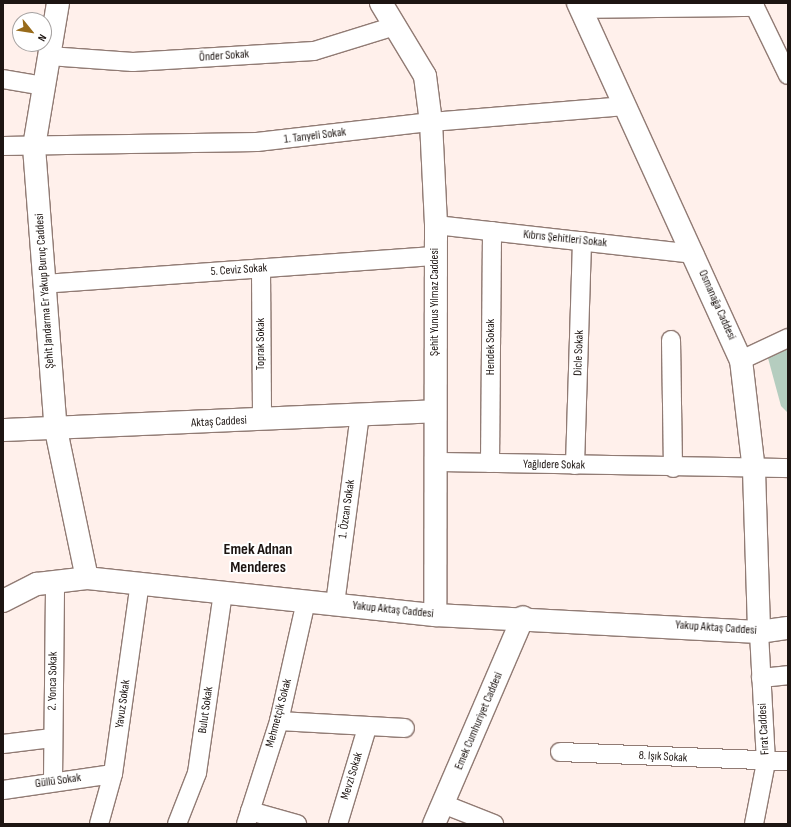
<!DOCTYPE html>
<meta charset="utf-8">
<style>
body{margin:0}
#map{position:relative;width:791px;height:827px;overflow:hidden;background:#fff0eb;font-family:"Sofia Sans Condensed",sans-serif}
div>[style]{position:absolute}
.green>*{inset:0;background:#b5cdbf}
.roads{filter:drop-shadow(1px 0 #917b74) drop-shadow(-1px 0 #917b74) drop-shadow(0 1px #917b74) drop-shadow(0 -1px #917b74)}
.minor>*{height:18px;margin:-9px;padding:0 9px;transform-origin:9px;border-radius:9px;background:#fff}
.tertiary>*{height:22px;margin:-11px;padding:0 11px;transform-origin:11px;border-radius:11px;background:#fff}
.secondary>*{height:22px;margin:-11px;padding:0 11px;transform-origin:11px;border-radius:11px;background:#fff}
span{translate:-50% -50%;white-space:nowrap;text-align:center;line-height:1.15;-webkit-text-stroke:4px #fff;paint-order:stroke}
.street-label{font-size:12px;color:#1d1512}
.district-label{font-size:16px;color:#1d1512;font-weight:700}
.frame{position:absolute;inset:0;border:4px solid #1d1512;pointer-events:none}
.north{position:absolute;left:12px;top:12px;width:40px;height:40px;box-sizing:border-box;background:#fff;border:1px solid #a5a1a0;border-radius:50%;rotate:120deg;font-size:11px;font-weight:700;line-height:16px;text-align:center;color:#1d1512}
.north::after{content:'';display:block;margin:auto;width:14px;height:18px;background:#986b1a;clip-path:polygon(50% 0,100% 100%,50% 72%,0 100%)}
</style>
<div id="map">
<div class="green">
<div style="clip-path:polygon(788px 348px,788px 413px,781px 406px,768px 358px)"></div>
</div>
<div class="roads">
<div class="minor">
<div style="left:753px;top:3px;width:80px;rotate:64.1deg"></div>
<div style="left:581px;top:9px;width:174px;rotate:-0.7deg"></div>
<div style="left:49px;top:56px;width:84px;rotate:4.1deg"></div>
<div style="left:133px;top:62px;width:181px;rotate:-3.5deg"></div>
<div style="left:314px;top:51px;width:85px;rotate:-17.2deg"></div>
<div style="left:3px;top:79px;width:42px;rotate:9.7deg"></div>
<div style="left:3px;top:146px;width:254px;rotate:-0.9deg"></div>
<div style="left:257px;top:142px;width:175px;rotate:-6.6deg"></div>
<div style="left:431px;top:122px;width:195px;rotate:-4.7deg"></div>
<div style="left:436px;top:225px;width:260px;rotate:6.4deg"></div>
<div style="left:261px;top:269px;width:151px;rotate:89.6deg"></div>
<div style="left:43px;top:284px;width:393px;rotate:-4.1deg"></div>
<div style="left:671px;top:340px;width:128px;rotate:89.1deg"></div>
<div style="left:741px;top:360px;width:52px;rotate:-25.1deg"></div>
<div style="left:435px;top:462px;width:353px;rotate:1deg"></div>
<div style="left:490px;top:463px;width:232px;rotate:-89.5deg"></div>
<div style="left:575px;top:465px;width:224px;rotate:-88.2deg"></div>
<div style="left:335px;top:604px;width:191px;rotate:-82.5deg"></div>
<div style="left:761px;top:678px;width:27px;rotate:-6deg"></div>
<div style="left:279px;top:721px;width:126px;rotate:3.2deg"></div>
<div style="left:3px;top:744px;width:49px;rotate:-7deg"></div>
<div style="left:560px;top:752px;width:228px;rotate:2.3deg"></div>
<div style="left:53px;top:781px;width:199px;rotate:-89.4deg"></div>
<div style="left:3px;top:790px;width:111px;rotate:-8.3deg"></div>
<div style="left:443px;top:804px;width:55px;rotate:21.4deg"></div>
<div style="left:250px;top:811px;width:49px;rotate:15.5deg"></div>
<div style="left:99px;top:824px;width:52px;rotate:-74.4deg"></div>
<div style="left:113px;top:774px;width:193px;rotate:-82deg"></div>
<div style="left:177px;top:824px;width:55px;rotate:-68.6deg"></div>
<div style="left:197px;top:773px;width:183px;rotate:-81.8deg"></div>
<div style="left:246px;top:824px;width:108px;rotate:-72.2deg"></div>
<div style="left:279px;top:721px;width:123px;rotate:-77.3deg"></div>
<div style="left:338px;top:824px;width:100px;rotate:-73.2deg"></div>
<div style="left:754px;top:824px;width:63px;rotate:-79deg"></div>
<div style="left:766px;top:762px;width:130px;rotate:-93.1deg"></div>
</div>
<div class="tertiary">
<div style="left:58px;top:3px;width:146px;rotate:99.5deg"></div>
<div style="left:34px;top:147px;width:284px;rotate:85.6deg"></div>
<div style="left:56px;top:430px;width:151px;rotate:78.2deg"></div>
<div style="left:381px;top:3px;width:85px;rotate:58.9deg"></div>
<div style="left:425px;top:76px;width:46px;rotate:82.6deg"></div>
<div style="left:431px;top:122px;width:103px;rotate:87.2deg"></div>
<div style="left:436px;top:225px;width:390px;rotate:90.1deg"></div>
<div style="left:578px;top:3px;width:392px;rotate:65.5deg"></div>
<div style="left:741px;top:360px;width:111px;rotate:83.3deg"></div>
<div style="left:754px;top:470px;width:162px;rotate:88.2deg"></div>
<div style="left:3px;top:430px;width:432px;rotate:-2.5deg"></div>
<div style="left:434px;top:824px;width:225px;rotate:-66.7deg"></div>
</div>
<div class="secondary">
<div style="left:3px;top:601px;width:38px;rotate:-27deg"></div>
<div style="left:37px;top:584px;width:50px;rotate:-6.8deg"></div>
<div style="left:87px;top:578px;width:350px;rotate:6.1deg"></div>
<div style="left:435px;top:615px;width:324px;rotate:3deg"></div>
<div style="left:759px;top:632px;width:29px;rotate:-8deg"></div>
</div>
</div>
<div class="street-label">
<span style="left:224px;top:56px;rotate:-4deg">Önder Sokak</span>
<span style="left:315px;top:136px;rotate:-7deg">1. Tanyeli Sokak</span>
<span style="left:565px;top:239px;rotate:6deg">Kıbrıs Şehitleri Sokak</span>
<span style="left:239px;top:270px;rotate:-4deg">5. Ceviz Sokak</span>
<span style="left:45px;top:291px;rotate:-94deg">Şehit Jandarma Er Yakup Buruç Caddesi</span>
<span style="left:435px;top:302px;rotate:-90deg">Şehit Yunus Yılmaz Caddesi</span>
<span style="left:717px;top:305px;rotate:66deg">Osmanağa Caddesi</span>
<span style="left:261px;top:344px;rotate:-90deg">Toprak Sokak</span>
<span style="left:491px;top:347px;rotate:-90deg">Hendek Sokak</span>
<span style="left:579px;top:353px;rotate:-88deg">Dicle Sokak</span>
<span style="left:219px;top:422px;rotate:-3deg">Aktaş Caddesi</span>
<span style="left:554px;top:465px;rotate:1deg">Yağlıdere Sokak</span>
<span style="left:347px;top:509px;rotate:-82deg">1. Özcan Sokak</span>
<span style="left:393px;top:610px;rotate:6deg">Yakup Aktaş Caddesi</span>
<span style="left:716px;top:628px;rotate:4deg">Yakup Aktaş Caddesi</span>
<span style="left:53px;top:681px;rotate:-89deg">2. Yonca Sokak</span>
<span style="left:123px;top:704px;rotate:-82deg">Yavuz Sokak</span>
<span style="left:206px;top:710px;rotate:-82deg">Bulut Sokak</span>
<span style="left:279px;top:713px;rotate:-75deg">Mehmetçik Sokak</span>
<span style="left:479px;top:721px;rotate:-67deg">Emek Cumhuriyet Caddesi</span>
<span style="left:764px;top:729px;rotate:-93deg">Fırat Caddesi</span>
<span style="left:663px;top:757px;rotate:3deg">8. Işık Sokak</span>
<span style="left:352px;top:776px;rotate:-73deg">Mevzi Sokak</span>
<span style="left:58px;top:781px;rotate:-8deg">Güllü Sokak</span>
</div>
<div class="district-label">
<span style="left:258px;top:559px">Emek Adnan<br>Menderes</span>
</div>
<div class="frame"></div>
<div class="north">N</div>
</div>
